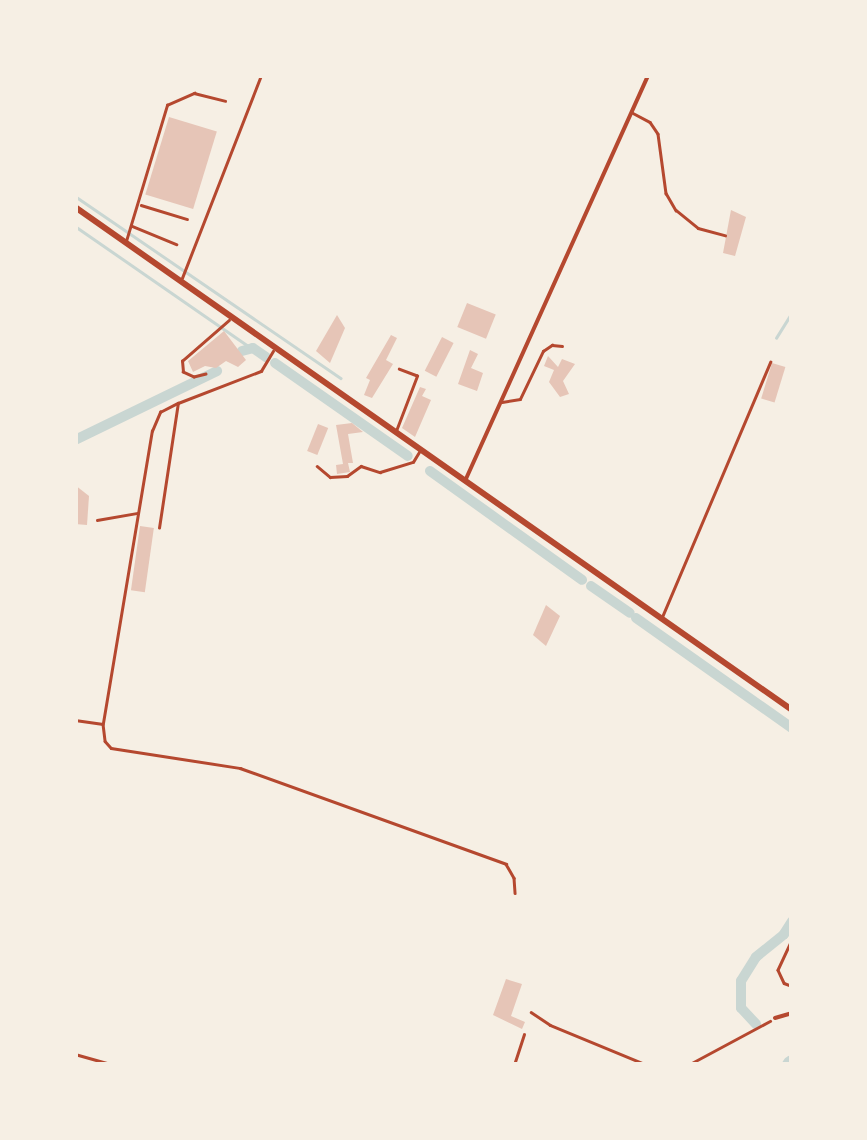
<!DOCTYPE html>
<style>
body{margin:0}
#map{position:relative;width:867px;height:1140px;overflow:hidden;background:#f6efe4;font-family:"Zilla Slab",serif}
div>[style]{position:absolute}
.stream>*{height:2.5px;margin:-1.25px;padding:0 1.25px;transform-origin:1.25px;border-radius:1.25px;background:#c9d6d2}
.canal>*{height:10px;margin:-5px;padding:0 5px;transform-origin:5px;border-radius:5px;background:#c9d6d2}
.river>*{height:18px;margin:-9px;padding:0 9px;transform-origin:9px;border-radius:9px;background:#c9d6d2}
.building>*{inset:0;background:#e6c5b7;transform-origin:0 0}
.path>*{height:2.5px;margin:-1.25px;padding:0 1.25px;transform-origin:1.25px;border-radius:1.25px;background:#b5482f}
.service>*{height:2.5px;margin:-1.25px;padding:0 1.25px;transform-origin:1.25px;border-radius:1.25px;background:#b5482f}
.minor>*{height:4px;margin:-2px;padding:0 2px;transform-origin:2px;border-radius:2px;background:#b5482f}
.primary>*{height:6px;margin:-3px;padding:0 3px;transform-origin:3px;border-radius:3px;background:#b5482f}
span{translate:-50% -50%;white-space:nowrap;text-align:center;line-height:1.15;-webkit-text-stroke:8px #f6efe4;paint-order:stroke}
.frame{position:absolute;inset:0;border:78px solid #f6efe4;pointer-events:none}
</style>
<div id="map">
<div class="stream">
<div style="left:75px;top:196px;width:322px;rotate:34.4deg"></div>
<div style="left:75px;top:226px;width:213px;rotate:34.7deg"></div>
<div style="left:776px;top:338px;width:31px;rotate:-58deg"></div>
</div>
<div class="canal">
<div style="left:242px;top:351px;width:11px;rotate:-15deg"></div>
<div style="left:253px;top:348px;width:16px;rotate:35deg"></div>
<div style="left:275px;top:363px;width:162px;rotate:35deg"></div>
<div style="left:75px;top:440px;width:158px;rotate:-25.9deg"></div>
<div style="left:430px;top:471px;width:187px;rotate:35.6deg"></div>
<div style="left:591px;top:586px;width:47px;rotate:34.7deg"></div>
<div style="left:636px;top:618px;width:191px;rotate:35.2deg"></div>
<div style="left:756px;top:1024px;width:22px;rotate:-133deg"></div>
<div style="left:741px;top:1008px;width:27px;rotate:-90deg"></div>
<div style="left:741px;top:981px;width:28px;rotate:-58deg"></div>
<div style="left:756px;top:957px;width:36px;rotate:-39deg"></div>
<div style="left:784px;top:934px;width:15px;rotate:-58deg"></div>
</div>
<div class="river">
<div style="left:791px;top:1065px;width:1px;rotate:-45deg"></div>
</div>
<div class="building">
<div style="left:169px;top:117px;width:50px;height:81px;rotate:17deg"></div>
<div style="clip-path:polygon(731px 210px,746px 217px,735px 256px,723px 253px)"></div>
<div style="left:467px;top:303px;width:31px;height:26px;rotate:22deg"></div>
<div style="clip-path:polygon(337px 315px,345px 328px,330px 363px,316px 351px)"></div>
<div style="clip-path:polygon(224px 331px,246px 360px,238px 367px,226px 361px,216px 368px,205px 366px,193px 372px,188px 361px)"></div>
<div style="clip-path:polygon(391px 335px,397px 338px,386px 360px,393px 364px,372px 398px,364px 395px,370px 380px,366px 378px)"></div>
<div style="left:442px;top:337px;width:13px;height:38px;rotate:27deg"></div>
<div style="clip-path:polygon(470px 350px,478px 354px,471px 368px,483px 373px,477px 391px,458px 384px)"></div>
<div style="clip-path:polygon(548px 356px,558px 367px,562px 359px,575px 364px,563px 381px,569px 394px,560px 397px,549px 382px,554px 370px,544px 366px)"></div>
<div style="left:772px;top:363px;width:14px;height:37px;rotate:17deg"></div>
<div style="clip-path:polygon(420px 387px,426px 389px,422px 396px,431px 400px,415px 437px,402px 428px)"></div>
<div style="clip-path:polygon(352px 423px,363px 432px,348px 434px,353px 463px,348px 463px,350px 472px,337px 474px,336px 465px,343px 464px,336px 425px)"></div>
<div style="left:318px;top:424px;width:11px;height:29px;rotate:22deg"></div>
<div style="clip-path:polygon(75px 485px,89px 496px,87px 525px,75px 524px)"></div>
<div style="left:140px;top:526px;width:14px;height:65px;rotate:8deg"></div>
<div style="clip-path:polygon(546px 605px,560px 616px,546px 646px,533px 635px)"></div>
<div style="clip-path:polygon(506px 979px,522px 984px,511px 1016px,525px 1022px,522px 1029px,493px 1015px)"></div>
</div>
<div class="path">
<div style="left:75px;top:1054px;width:41px;rotate:15.8deg"></div>
<div style="left:514px;top:1065px;width:32px;rotate:-72deg"></div>
<div style="left:688px;top:1065px;width:93px;rotate:-28.2deg"></div>
</div>
<div class="service">
<div style="left:633px;top:113px;width:19px;rotate:28deg"></div>
<div style="left:650px;top:122px;width:14px;rotate:56deg"></div>
<div style="left:658px;top:134px;width:60px;rotate:82.3deg"></div>
<div style="left:666px;top:193px;width:20px;rotate:60deg"></div>
<div style="left:676px;top:210px;width:28px;rotate:39deg"></div>
<div style="left:698px;top:228px;width:28px;rotate:15deg"></div>
<div style="left:141px;top:205px;width:48px;rotate:16.9deg"></div>
<div style="left:132px;top:226px;width:48px;rotate:22.2deg"></div>
<div style="left:126px;top:241px;width:142px;rotate:-73.2deg"></div>
<div style="left:167px;top:105px;width:30px;rotate:-24deg"></div>
<div style="left:194px;top:93px;width:32px;rotate:14deg"></div>
<div style="left:182px;top:278px;width:218px;rotate:-68.7deg"></div>
<div style="left:206px;top:374px;width:12px;rotate:166deg"></div>
<div style="left:194px;top:377px;width:12px;rotate:-156deg"></div>
<div style="left:183px;top:372px;width:11px;rotate:-95deg"></div>
<div style="left:182px;top:361px;width:62px;rotate:-41.1deg"></div>
<div style="left:502px;top:402px;width:18px;rotate:-9deg"></div>
<div style="left:520px;top:399px;width:53px;rotate:-64.4deg"></div>
<div style="left:543px;top:351px;width:11px;rotate:-34deg"></div>
<div style="left:552px;top:345px;width:10px;rotate:6deg"></div>
<div style="left:396px;top:431px;width:59px;rotate:-69.1deg"></div>
<div style="left:417px;top:376px;width:19px;rotate:-159deg"></div>
<div style="left:317px;top:466px;width:17px;rotate:40deg"></div>
<div style="left:330px;top:477px;width:17px;rotate:-3deg"></div>
<div style="left:347px;top:476px;width:17px;rotate:-36deg"></div>
<div style="left:361px;top:466px;width:20px;rotate:18deg"></div>
<div style="left:380px;top:472px;width:34px;rotate:-17deg"></div>
<div style="left:413px;top:462px;width:12px;rotate:-59deg"></div>
<div style="left:97px;top:520px;width:41px;rotate:-9.9deg"></div>
<div style="left:159px;top:528px;width:126px;rotate:-81.4deg"></div>
<div style="left:178px;top:403px;width:89px;rotate:-21.1deg"></div>
<div style="left:261px;top:371px;width:23px;rotate:-59deg"></div>
<div style="left:662px;top:617px;width:277px;rotate:-67deg"></div>
<div style="left:75px;top:720px;width:28px;rotate:8deg"></div>
<div style="left:103px;top:724px;width:17px;rotate:83deg"></div>
<div style="left:105px;top:741px;width:9px;rotate:49deg"></div>
<div style="left:111px;top:748px;width:131px;rotate:8.8deg"></div>
<div style="left:240px;top:768px;width:283px;rotate:19.8deg"></div>
<div style="left:506px;top:864px;width:16px;rotate:60deg"></div>
<div style="left:514px;top:878px;width:15px;rotate:86deg"></div>
<div style="left:103px;top:723px;width:296px;rotate:-80.5deg"></div>
<div style="left:152px;top:431px;width:21px;rotate:-67deg"></div>
<div style="left:160px;top:412px;width:20px;rotate:-27deg"></div>
<div style="left:792px;top:940px;width:33px;rotate:115deg"></div>
<div style="left:778px;top:970px;width:14px;rotate:65deg"></div>
<div style="left:784px;top:983px;width:9px;rotate:21deg"></div>
<div style="left:531px;top:1012px;width:23px;rotate:34deg"></div>
<div style="left:550px;top:1025px;width:105px;rotate:22.4deg"></div>
</div>
<div class="minor">
<div style="left:465px;top:481px;width:445px;rotate:-65.7deg"></div>
<div style="left:775px;top:1018px;width:18px;rotate:-16deg"></div>
</div>
<div class="primary">
<div style="left:75px;top:207px;width:876px;rotate:35.05deg"></div>
</div>
<div class="frame"></div>
</div>
